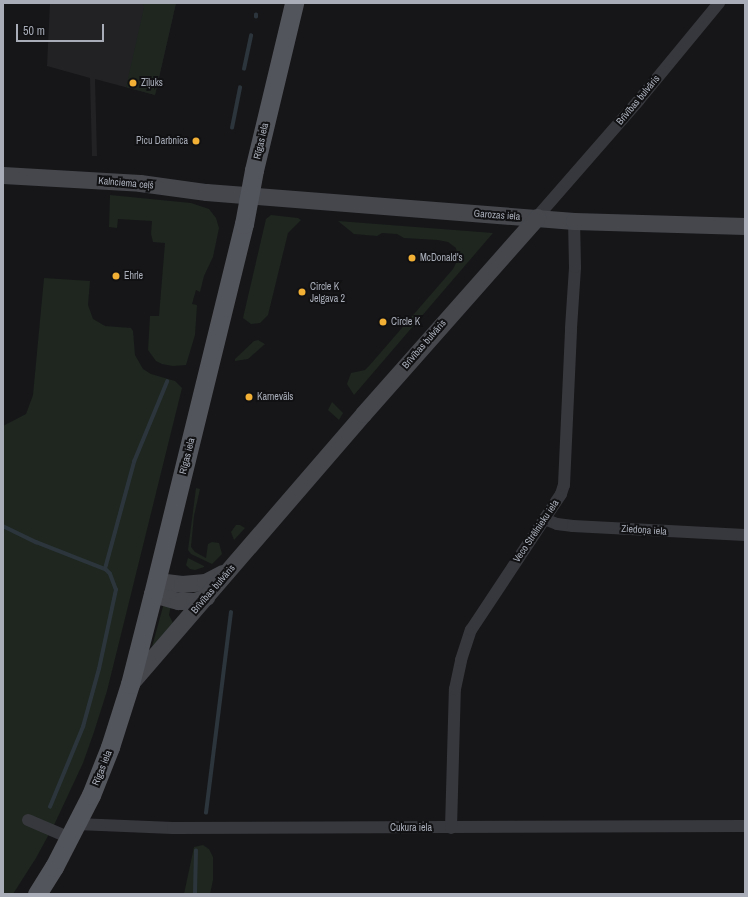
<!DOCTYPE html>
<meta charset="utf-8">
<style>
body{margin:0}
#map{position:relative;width:748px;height:897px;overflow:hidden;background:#161618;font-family:"Archivo Narrow",sans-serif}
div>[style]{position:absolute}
.built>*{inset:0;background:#222225}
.green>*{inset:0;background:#1e261f}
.stream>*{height:3.5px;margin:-1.75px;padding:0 1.75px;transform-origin:1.75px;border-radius:1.75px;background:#2c353c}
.street>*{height:12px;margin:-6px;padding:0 6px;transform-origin:6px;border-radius:6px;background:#37383d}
.secondary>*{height:17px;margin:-8.5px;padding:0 8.5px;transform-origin:8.5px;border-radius:8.5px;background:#45474d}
.primary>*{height:19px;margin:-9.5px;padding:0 9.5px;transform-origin:9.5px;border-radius:9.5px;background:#53555c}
.dots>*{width:11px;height:11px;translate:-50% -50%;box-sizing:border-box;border:2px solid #111113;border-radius:50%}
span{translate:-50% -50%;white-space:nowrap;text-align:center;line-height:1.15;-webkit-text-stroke:4px #111113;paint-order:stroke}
.poi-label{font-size:10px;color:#a8adb8}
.left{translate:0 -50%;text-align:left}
.right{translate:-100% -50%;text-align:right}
.street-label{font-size:10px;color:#a8adb8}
.frame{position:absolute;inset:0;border:4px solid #a8adb8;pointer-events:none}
.scale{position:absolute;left:16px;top:24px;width:88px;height:18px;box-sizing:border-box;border:2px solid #a8adb8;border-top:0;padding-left:5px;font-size:12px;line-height:14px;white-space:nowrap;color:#a8adb8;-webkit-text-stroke:3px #111113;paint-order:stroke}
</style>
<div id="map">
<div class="built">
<div style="clip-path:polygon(50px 3px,176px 3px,155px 95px,95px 79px,97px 156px,92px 156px,90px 78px,47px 66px)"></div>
</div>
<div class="green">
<div style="clip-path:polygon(142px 3px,176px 3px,155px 95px,126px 87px,144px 7px)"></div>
<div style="clip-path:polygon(110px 195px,191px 203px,209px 209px,216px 218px,219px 228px,213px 257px,204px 276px,200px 292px,196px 290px,192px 304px,197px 305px,195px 335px,186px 365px,173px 366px,162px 364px,156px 361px,148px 350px,150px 316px,159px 316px,165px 243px,153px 242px,151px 234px,152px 221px,118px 219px,117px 228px,109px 227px)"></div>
<div style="clip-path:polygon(271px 215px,298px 218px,301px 220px,288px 233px,268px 315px,260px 323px,251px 324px,243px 318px,266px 219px)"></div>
<div style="clip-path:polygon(338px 221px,493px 233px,354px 395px,347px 384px,351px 373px,365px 370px,369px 366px,453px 269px,457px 261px,457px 253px,456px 248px,448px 242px,438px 240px,404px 238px,397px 234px,382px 233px,377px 236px,354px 234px)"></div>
<div style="clip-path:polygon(44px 278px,90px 281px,88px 305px,93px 319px,105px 326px,131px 328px,133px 331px,135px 355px,143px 369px,151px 374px,175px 381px,182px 388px,107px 691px,94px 732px,83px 763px,55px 823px,36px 858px,13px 894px,3px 894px,3px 426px,26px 414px,33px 395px)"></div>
<div style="clip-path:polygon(258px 340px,265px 344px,248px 359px,235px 361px,235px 359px,254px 341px)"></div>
<div style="clip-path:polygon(332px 402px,343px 413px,339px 420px,328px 410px)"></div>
<div style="clip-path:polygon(196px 488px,200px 489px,194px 516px,191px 547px,195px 552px,206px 558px,208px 544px,212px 542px,219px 543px,222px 554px,212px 564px,191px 554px,188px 550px)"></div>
<div style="clip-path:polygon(236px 525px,240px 525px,245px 528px,234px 540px,231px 532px)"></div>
<div style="clip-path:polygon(188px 558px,204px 566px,204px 567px,195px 570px,190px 569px,186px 565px)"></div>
<div style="clip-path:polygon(164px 603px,171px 605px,169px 615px,173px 623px,152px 647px)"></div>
<div style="clip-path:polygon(203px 845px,209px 849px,213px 857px,213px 880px,210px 894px,184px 894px,194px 847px)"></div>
</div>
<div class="stream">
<div style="left:256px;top:17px;width:2px;rotate:-90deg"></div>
<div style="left:244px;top:69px;width:34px;rotate:-78deg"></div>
<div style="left:232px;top:128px;width:41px;rotate:-78.7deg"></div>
<div style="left:3px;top:526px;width:37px;rotate:26deg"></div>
<div style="left:36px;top:542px;width:74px;rotate:21.4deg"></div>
<div style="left:50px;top:807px;width:87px;rotate:-67.6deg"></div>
<div style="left:83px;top:727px;width:60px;rotate:-74.6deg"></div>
<div style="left:99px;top:669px;width:81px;rotate:-77.9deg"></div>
<div style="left:116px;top:590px;width:17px;rotate:-111deg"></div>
<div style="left:110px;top:574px;width:7px;rotate:-135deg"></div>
<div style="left:105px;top:569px;width:111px;rotate:-74.8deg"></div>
<div style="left:134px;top:462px;width:87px;rotate:-67.6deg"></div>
<div style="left:206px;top:813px;width:202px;rotate:-82.9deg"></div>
<div style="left:195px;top:894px;width:43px;rotate:-88.7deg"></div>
</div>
<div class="street">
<div style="left:537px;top:217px;width:155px;rotate:-48.9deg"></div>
<div style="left:639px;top:100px;width:126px;rotate:-50.5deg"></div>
<div style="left:544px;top:519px;width:14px;rotate:21deg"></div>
<div style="left:557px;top:524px;width:16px;rotate:7deg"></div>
<div style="left:573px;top:526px;width:172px;rotate:3deg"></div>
<div style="left:28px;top:820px;width:46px;rotate:23.2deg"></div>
<div style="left:77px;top:824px;width:96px;rotate:2.4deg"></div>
<div style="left:173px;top:828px;width:572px;rotate:-0.2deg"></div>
<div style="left:451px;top:828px;width:139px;rotate:-88.4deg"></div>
<div style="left:455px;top:689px;width:30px;rotate:-78deg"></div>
<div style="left:461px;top:660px;width:32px;rotate:-72deg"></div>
<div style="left:471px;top:630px;width:163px;rotate:-56.5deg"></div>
<div style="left:561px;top:494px;width:9px;rotate:-72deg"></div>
<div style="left:564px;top:485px;width:157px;rotate:-87.4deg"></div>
<div style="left:571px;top:328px;width:61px;rotate:-86.2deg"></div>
<div style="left:575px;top:267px;width:46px;rotate:-91.2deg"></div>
</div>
<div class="secondary">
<div style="left:3px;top:175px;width:137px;rotate:3.3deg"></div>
<div style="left:140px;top:183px;width:67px;rotate:7.8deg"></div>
<div style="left:206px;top:192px;width:369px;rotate:4.5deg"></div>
<div style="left:574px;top:221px;width:171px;rotate:1.7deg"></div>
<div style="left:157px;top:581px;width:25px;rotate:7deg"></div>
<div style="left:182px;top:584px;width:23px;rotate:-5deg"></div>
<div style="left:205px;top:582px;width:20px;rotate:-27deg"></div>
<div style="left:153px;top:594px;width:26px;rotate:16deg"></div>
<div style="left:178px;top:601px;width:16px"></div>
<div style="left:194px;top:601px;width:13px;rotate:-18deg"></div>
<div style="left:130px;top:684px;width:357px;rotate:-49.2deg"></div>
<div style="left:363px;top:414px;width:263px;rotate:-48.5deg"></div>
</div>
<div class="primary">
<div style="left:37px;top:894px;width:32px;rotate:-58deg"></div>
<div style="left:54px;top:867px;width:81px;rotate:-62.8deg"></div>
<div style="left:91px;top:795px;width:52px;rotate:-68.4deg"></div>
<div style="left:110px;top:747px;width:66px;rotate:-72.4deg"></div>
<div style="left:130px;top:684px;width:93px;rotate:-75.7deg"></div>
<div style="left:153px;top:594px;width:381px;rotate:-76.2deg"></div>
<div style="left:244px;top:224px;width:55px;rotate:-79.5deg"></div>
<div style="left:254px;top:170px;width:172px;rotate:-76.5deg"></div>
</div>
<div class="dots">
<div style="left:133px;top:83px;background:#f2b134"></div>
<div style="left:196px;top:141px;background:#f2b134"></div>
<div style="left:412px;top:258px;background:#f2b134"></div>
<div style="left:116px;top:276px;background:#f2b134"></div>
<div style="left:302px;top:292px;background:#f2b134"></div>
<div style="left:383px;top:322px;background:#f2b134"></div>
<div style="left:249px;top:397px;background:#f2b134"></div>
</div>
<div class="poi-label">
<span class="left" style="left:141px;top:83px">Zīļuks</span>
<span class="right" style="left:188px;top:141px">Picu Darbnīca</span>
<span class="left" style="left:420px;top:258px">McDonald's</span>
<span class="left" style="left:124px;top:276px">Ehrle</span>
<span class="left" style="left:310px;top:292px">Circle K<br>Jelgava 2</span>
<span class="left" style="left:391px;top:322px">Circle K</span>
<span class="left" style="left:257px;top:397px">Karnevāls</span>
</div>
<div class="street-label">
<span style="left:638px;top:100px;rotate:-50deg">Brīvības bulvāris</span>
<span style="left:261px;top:141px;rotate:-77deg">Rīgas iela</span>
<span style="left:126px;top:183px;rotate:5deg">Kalnciema ceļš</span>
<span style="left:497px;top:215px;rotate:4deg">Garozas iela</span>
<span style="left:424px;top:344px;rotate:-49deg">Brīvības bulvāris</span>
<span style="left:187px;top:456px;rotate:-76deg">Rīgas iela</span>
<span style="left:644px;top:530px;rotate:4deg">Ziedoņa iela</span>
<span style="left:536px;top:531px;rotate:-56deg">Veco Strēlnieku iela</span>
<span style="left:213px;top:589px;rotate:-49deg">Brīvības bulvāris</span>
<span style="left:102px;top:768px;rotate:-68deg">Rīgas iela</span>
<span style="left:411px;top:828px">Cukura iela</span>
</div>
<div class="frame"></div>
<div class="scale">50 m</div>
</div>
